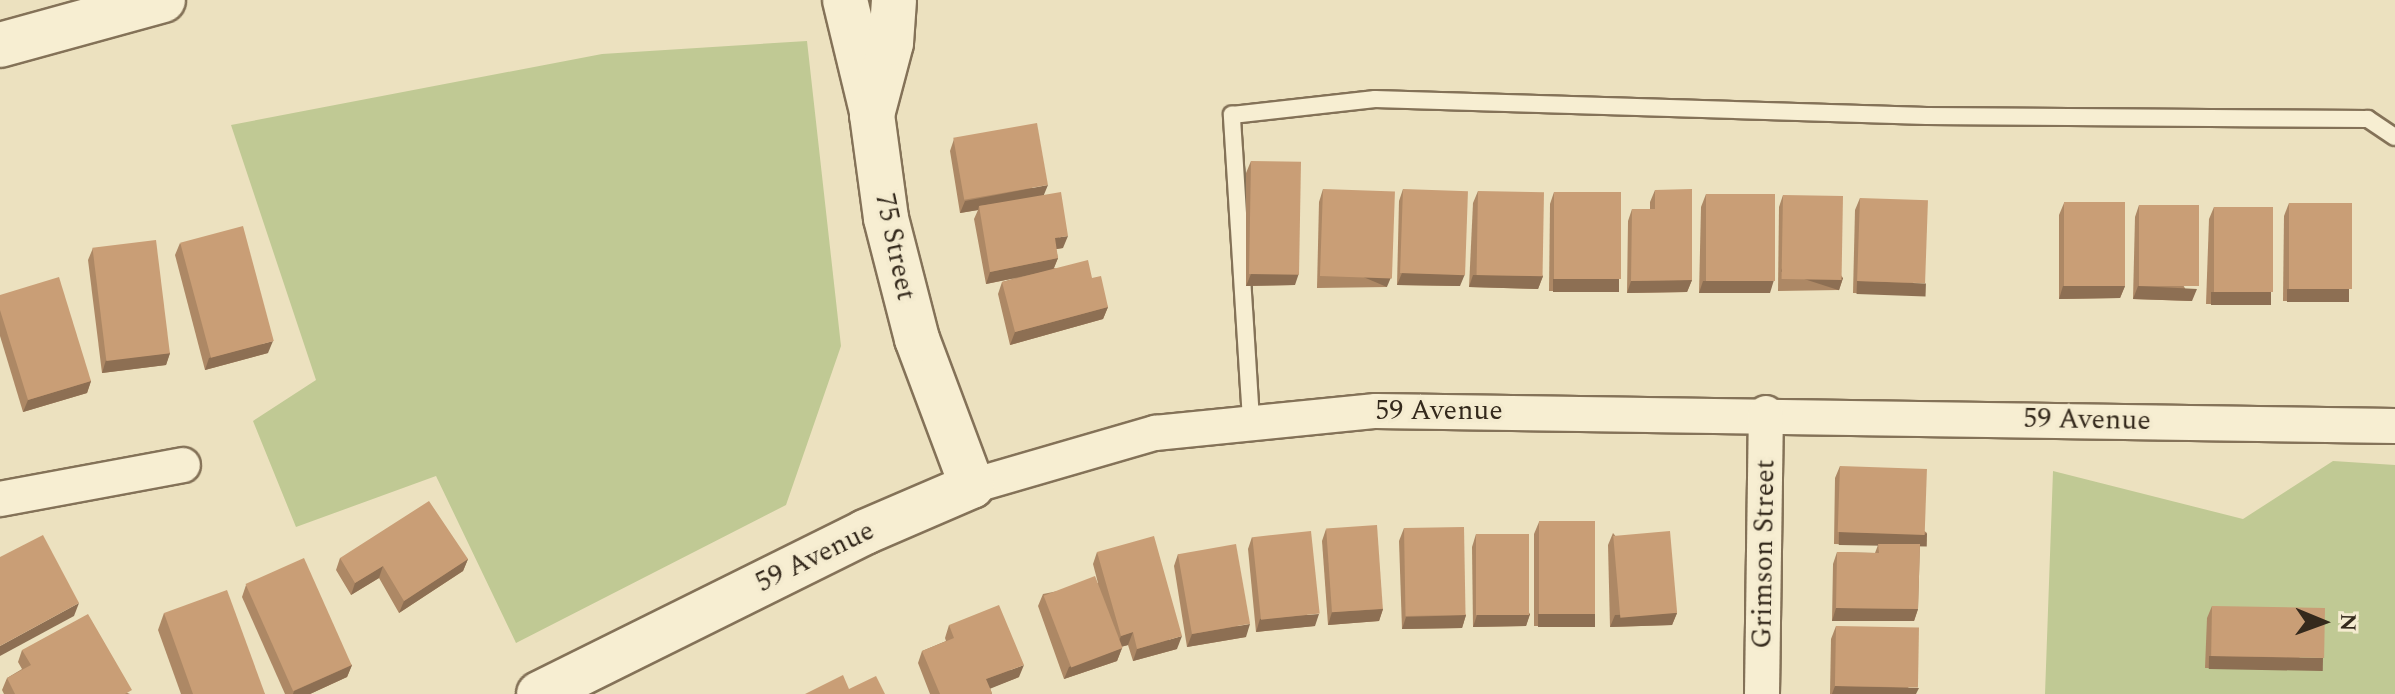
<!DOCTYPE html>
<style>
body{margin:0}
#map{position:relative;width:2395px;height:694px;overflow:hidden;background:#ece1bf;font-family:Spectral,serif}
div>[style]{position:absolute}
.green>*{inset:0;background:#c0c994}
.roads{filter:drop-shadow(2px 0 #847258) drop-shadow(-2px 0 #847258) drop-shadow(0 2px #847258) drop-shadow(0 -2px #847258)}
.lane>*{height:16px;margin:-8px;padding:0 8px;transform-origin:8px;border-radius:8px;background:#f7eed2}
.street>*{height:34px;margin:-17px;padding:0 17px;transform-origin:17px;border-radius:17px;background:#f7eed2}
.secondary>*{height:44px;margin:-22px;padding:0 22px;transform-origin:22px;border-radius:22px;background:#f7eed2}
.wall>*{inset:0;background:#ad8865}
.shaded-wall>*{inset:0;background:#8d6f53;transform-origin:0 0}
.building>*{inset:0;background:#c99e76;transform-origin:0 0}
span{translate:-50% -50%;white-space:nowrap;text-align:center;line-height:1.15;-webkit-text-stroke:7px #f4ebcf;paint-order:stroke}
.street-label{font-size:28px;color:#34291c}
.north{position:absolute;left:2283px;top:582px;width:80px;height:80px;-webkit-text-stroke:6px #f4ebcf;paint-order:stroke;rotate:91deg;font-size:22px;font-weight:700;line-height:32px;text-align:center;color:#34291c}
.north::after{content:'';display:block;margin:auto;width:28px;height:36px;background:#34291c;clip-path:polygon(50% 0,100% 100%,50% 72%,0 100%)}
</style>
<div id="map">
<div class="green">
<div style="clip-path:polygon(807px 41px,841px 346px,786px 505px,516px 643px,436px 476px,296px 527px,253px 421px,316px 380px,231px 125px,602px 54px)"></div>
<div style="clip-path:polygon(2333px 461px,2395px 465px,2395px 694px,2045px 694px,2053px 471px,2243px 519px)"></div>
</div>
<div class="roads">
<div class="lane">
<div style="left:1251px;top:420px;width:306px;rotate:-93.6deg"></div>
<div style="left:1232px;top:115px;width:144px;rotate:-6.4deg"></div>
<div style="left:1375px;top:99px;width:552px;rotate:1.76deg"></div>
<div style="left:1927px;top:116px;width:441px;rotate:0.4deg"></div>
<div style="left:2368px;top:119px;width:32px;rotate:34deg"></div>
</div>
<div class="street">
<div style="left:972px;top:486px;width:191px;rotate:-16.2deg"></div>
<div style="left:1155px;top:433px;width:222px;rotate:-5.7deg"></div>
<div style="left:1376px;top:411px;width:1019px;rotate:0.84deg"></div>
<div style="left:0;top:499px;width:186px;rotate:-10.5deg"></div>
<div style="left:1762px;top:694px;width:281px;rotate:-89.2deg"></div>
</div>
<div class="secondary">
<div style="left:845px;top:0;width:115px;rotate:76.4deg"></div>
<div style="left:0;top:45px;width:169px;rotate:-15.4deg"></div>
<div style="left:539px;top:694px;width:364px;rotate:-26.4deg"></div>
<div style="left:865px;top:532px;width:116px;rotate:-23.3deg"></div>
<div style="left:972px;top:486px;width:157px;rotate:-110.5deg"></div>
<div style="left:917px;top:339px;width:125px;rotate:-104.4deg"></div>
<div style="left:886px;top:218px;width:104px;rotate:-97.7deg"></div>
<div style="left:872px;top:115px;width:74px;rotate:-75.2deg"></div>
<div style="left:891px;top:43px;width:43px;rotate:-86deg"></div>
</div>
</div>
<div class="wall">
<div style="clip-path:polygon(954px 139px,1044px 195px,1063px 248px,1056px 249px,1058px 258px,1054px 268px,1092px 278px,1108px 307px,1103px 319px,1010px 345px,998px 294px,1002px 282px,1016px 278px,986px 284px,974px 219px,978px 210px,960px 213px,950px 151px)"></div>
<div style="clip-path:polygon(1251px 161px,1295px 285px,1246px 286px,1246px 173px)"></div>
<div style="clip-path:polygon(1323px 189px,1387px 287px,1317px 288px,1319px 202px)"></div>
<div style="clip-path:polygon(1403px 189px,1460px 286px,1397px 285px,1399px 201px)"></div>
<div style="clip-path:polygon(1655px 190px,1692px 280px,1687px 292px,1627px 293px,1628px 221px,1632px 209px,1650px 209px,1650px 202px)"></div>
<div style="clip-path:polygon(1478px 191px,1543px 276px,1538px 289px,1469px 287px,1473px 203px)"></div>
<div style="clip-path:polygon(1554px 192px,1614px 291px,1549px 291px,1550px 204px)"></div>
<div style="clip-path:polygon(1706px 194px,1770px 293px,1699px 293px,1701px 207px)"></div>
<div style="clip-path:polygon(1783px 195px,1843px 278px,1839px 290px,1778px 291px,1779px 207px)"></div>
<div style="clip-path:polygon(1860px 198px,1921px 295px,1853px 293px,1855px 210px)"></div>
<div style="clip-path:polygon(2064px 203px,2125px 286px,2120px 298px,2059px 299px,2059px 215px)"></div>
<div style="clip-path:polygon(2289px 203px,2349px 289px,2345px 301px,2283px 301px,2284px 216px)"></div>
<div style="clip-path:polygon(2139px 205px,2192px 301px,2133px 299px,2135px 217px)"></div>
<div style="clip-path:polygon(2214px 207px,2267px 304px,2206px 304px,2209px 219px)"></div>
<div style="clip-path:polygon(180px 243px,268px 353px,205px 370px,175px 255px)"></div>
<div style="clip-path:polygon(93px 248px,170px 353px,166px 365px,102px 373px,88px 260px)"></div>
<div style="clip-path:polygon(0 295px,91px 381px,87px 393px,23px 412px,0 336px)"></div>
<div style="clip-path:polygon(1840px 466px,1927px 533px,1923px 545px,1920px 545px,1918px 609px,1914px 621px,1832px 621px,1833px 564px,1837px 552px,1875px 553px,1878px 545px,1834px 544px,1835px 478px)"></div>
<div style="clip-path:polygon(1539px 522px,1595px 614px,1591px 626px,1534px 626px,1534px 534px)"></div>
<div style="clip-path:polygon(1404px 528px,1466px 615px,1462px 628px,1402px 629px,1399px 541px)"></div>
<div style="clip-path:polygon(1326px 529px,1383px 609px,1379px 621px,1328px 625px,1322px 541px)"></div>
<div style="clip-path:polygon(1613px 533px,1677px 613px,1672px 625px,1610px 627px,1608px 545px)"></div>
<div style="clip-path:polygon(1476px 534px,1530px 614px,1526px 626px,1473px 627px,1472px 547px)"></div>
<div style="clip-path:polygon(1252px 537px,1315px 626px,1256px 632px,1248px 549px)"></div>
<div style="clip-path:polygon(1097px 552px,1177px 649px,1133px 661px,1128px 645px,1121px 647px,1122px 648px,1117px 661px,1064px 679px,1038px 606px,1043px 594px,1098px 583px,1093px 564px)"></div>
<div style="clip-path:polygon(1178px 554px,1246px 637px,1187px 647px,1174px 566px)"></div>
<div style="clip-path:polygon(340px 558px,468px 559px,463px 571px,399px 613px,379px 578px,351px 595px,336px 570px)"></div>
<div style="clip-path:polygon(246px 585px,352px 665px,347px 677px,310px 694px,285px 694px,242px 597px)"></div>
<div style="clip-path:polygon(2212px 606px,2319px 669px,2205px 668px,2207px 618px)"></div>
<div style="clip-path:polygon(164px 613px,265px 694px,181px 694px,158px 630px)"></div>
<div style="clip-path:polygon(949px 625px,1019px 677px,990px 688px,992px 694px,930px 694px,918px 663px,922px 651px,946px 641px,945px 638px)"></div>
<div style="clip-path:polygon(1836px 626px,1916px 694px,1830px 694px,1831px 639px)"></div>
<div style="clip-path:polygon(22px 650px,130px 694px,4px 694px,2px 690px,7px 678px,22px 669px,18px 662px)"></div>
</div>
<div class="shaded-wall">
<div style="clip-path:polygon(1048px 185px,1043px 197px,979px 206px,978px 210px,960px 213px,965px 201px)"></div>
<div style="clip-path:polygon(1068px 236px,1063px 248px,1050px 250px,1055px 238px)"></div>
<div style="clip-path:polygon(1058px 258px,1053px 270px,986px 284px,990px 272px)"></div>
<div style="clip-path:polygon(1299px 273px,1295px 285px,1246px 286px,1251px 274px)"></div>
<div style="clip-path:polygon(1402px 273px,1465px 274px,1460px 286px,1397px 285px)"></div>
<div style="left:1392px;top:275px;width:13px;height:71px;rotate:113deg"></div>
<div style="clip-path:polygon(1473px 275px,1543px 276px,1538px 289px,1469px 287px)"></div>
<div style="left:1843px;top:278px;width:13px;height:61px;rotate:108deg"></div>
<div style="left:1553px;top:279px;width:66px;height:13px"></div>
<div style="clip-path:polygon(1692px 280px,1687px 292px,1627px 293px,1631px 281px)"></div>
<div style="clip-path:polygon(1774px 280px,1770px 293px,1699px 293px,1703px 281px)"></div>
<div style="left:1857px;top:281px;width:69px;height:13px;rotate:2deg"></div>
<div style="clip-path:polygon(2063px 286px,2125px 286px,2120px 298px,2059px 299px)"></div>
<div style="clip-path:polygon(2138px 286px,2197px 289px,2192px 301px,2133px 299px)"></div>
<div style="left:2287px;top:289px;width:62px;height:13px"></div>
<div style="left:2211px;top:292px;width:60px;height:13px"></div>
<div style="clip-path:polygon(1108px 307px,1103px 319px,1010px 345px,1015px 332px)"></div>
<div style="clip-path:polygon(273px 341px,268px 353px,205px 370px,209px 358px)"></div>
<div style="clip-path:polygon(170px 353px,166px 365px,102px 373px,106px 360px)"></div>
<div style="clip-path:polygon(91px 381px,87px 393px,23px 412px,28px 400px)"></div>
<div style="left:1839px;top:532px;width:88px;height:13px;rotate:1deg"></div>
<div style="clip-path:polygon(468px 559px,463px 571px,399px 613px,404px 601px)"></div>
<div style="clip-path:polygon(383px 566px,379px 578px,351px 595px,355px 583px)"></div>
<div style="clip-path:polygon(79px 603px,74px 616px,0 656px,0 646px)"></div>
<div style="clip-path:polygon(1836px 608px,1918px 609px,1914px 621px,1832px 621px)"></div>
<div style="clip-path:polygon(1383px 609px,1379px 621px,1328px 625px,1332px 612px)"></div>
<div style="clip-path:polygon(1677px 613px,1672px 625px,1610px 627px,1615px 615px)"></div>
<div style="clip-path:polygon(1319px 614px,1315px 626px,1256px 632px,1260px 619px)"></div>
<div style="clip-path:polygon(1530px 614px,1526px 626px,1473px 627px,1477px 615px)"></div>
<div style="left:1538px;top:614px;width:57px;height:13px"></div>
<div style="clip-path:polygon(1466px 615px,1462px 628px,1402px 629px,1406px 617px)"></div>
<div style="clip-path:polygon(1250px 624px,1246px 637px,1187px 647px,1192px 634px)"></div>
<div style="clip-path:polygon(1133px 632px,1128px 645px,1116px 648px,1121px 636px)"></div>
<div style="clip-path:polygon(1182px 636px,1177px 649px,1133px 661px,1137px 649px)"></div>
<div style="clip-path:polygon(1122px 648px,1117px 661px,1064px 679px,1069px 667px)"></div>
<div style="left:2209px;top:656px;width:114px;height:13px;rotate:1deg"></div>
<div style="clip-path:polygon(352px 665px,347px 677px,310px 694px,293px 694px,294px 691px)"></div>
<div style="clip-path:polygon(1024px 665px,1019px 677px,982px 692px,986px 679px)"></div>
<div style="clip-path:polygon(1835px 686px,1919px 688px,1916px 694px,1832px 694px)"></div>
</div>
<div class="building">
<div style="left:1037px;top:123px;width:63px;height:85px;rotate:80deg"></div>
<div style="left:1251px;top:161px;width:50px;height:113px;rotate:1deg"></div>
<div style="left:1323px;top:189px;width:72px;height:87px;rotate:2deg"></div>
<div style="left:1403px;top:189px;width:65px;height:84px;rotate:2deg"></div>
<div style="clip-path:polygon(1692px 189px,1692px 280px,1631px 281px,1632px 209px,1655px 209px,1655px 190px)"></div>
<div style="left:1478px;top:191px;width:66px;height:84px;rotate:1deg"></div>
<div style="clip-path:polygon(1061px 192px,1068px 236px,1055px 238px,1058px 258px,990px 272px,979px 206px)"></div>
<div style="left:1554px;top:192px;width:67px;height:87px"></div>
<div style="left:1706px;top:194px;width:69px;height:87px"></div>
<div style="left:1783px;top:195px;width:60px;height:84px;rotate:1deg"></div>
<div style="left:1860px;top:198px;width:68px;height:83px;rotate:2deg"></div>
<div style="left:2125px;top:202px;width:84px;height:61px;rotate:90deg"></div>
<div style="left:2289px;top:203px;width:63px;height:86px"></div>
<div style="left:2139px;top:205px;width:60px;height:81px"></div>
<div style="left:2214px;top:207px;width:59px;height:85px"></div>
<div style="left:243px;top:226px;width:119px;height:65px;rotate:75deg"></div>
<div style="left:156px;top:240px;width:114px;height:64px;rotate:83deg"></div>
<div style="clip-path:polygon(1088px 260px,1092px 278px,1101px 276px,1108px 307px,1015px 332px,1002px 282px)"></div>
<div style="clip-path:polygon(59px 277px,91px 381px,28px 400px,0 310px,0 295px)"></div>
<div style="left:1840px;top:466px;width:87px;height:66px;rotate:2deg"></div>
<div style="clip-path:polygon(429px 501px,468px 559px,404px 601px,383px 566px,355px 583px,340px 558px)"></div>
<div style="left:1539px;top:521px;width:56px;height:93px"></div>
<div style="left:1377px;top:525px;width:84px;height:51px;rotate:86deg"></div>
<div style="left:1464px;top:527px;width:88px;height:60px;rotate:89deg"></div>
<div style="left:1311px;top:531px;width:83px;height:59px;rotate:84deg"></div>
<div style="left:1670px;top:531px;width:82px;height:57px;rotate:85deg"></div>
<div style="left:1476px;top:534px;width:53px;height:81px"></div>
<div style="clip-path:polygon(43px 535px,79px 603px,0 646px,0 557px)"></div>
<div style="clip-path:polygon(1154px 536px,1182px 636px,1137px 649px,1133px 632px,1121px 636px,1097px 552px)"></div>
<div style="left:1236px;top:544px;width:81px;height:59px;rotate:80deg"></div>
<div style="clip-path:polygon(1878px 544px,1920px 544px,1918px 609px,1836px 608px,1837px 552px,1879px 553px)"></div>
<div style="left:304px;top:558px;width:117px;height:64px;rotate:66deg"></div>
<div style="left:1095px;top:576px;width:77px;height:55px;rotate:69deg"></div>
<div style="clip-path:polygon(227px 590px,265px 694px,193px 694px,164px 613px)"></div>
<div style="clip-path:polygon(999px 605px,1024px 665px,986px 679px,992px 693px,990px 694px,940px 694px,922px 651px,954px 638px,949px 625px)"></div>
<div style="left:2212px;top:606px;width:113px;height:50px;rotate:1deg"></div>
<div style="clip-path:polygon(88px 614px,132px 690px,125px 694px,15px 694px,7px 678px,31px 665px,22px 650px)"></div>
<div style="left:1836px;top:626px;width:83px;height:60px;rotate:1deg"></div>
<div style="clip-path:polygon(843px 675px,849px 689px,876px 676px,885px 694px,805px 694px)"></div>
</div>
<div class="street-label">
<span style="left:895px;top:247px;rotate:78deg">75 Street</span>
<span style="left:1439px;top:411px">59 Avenue</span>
<span style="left:2087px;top:420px;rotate:1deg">59 Avenue</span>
<span style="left:1764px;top:554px;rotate:-89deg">Grimson Street</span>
<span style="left:815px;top:557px;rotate:-26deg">59 Avenue</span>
</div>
<div class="north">N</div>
</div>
